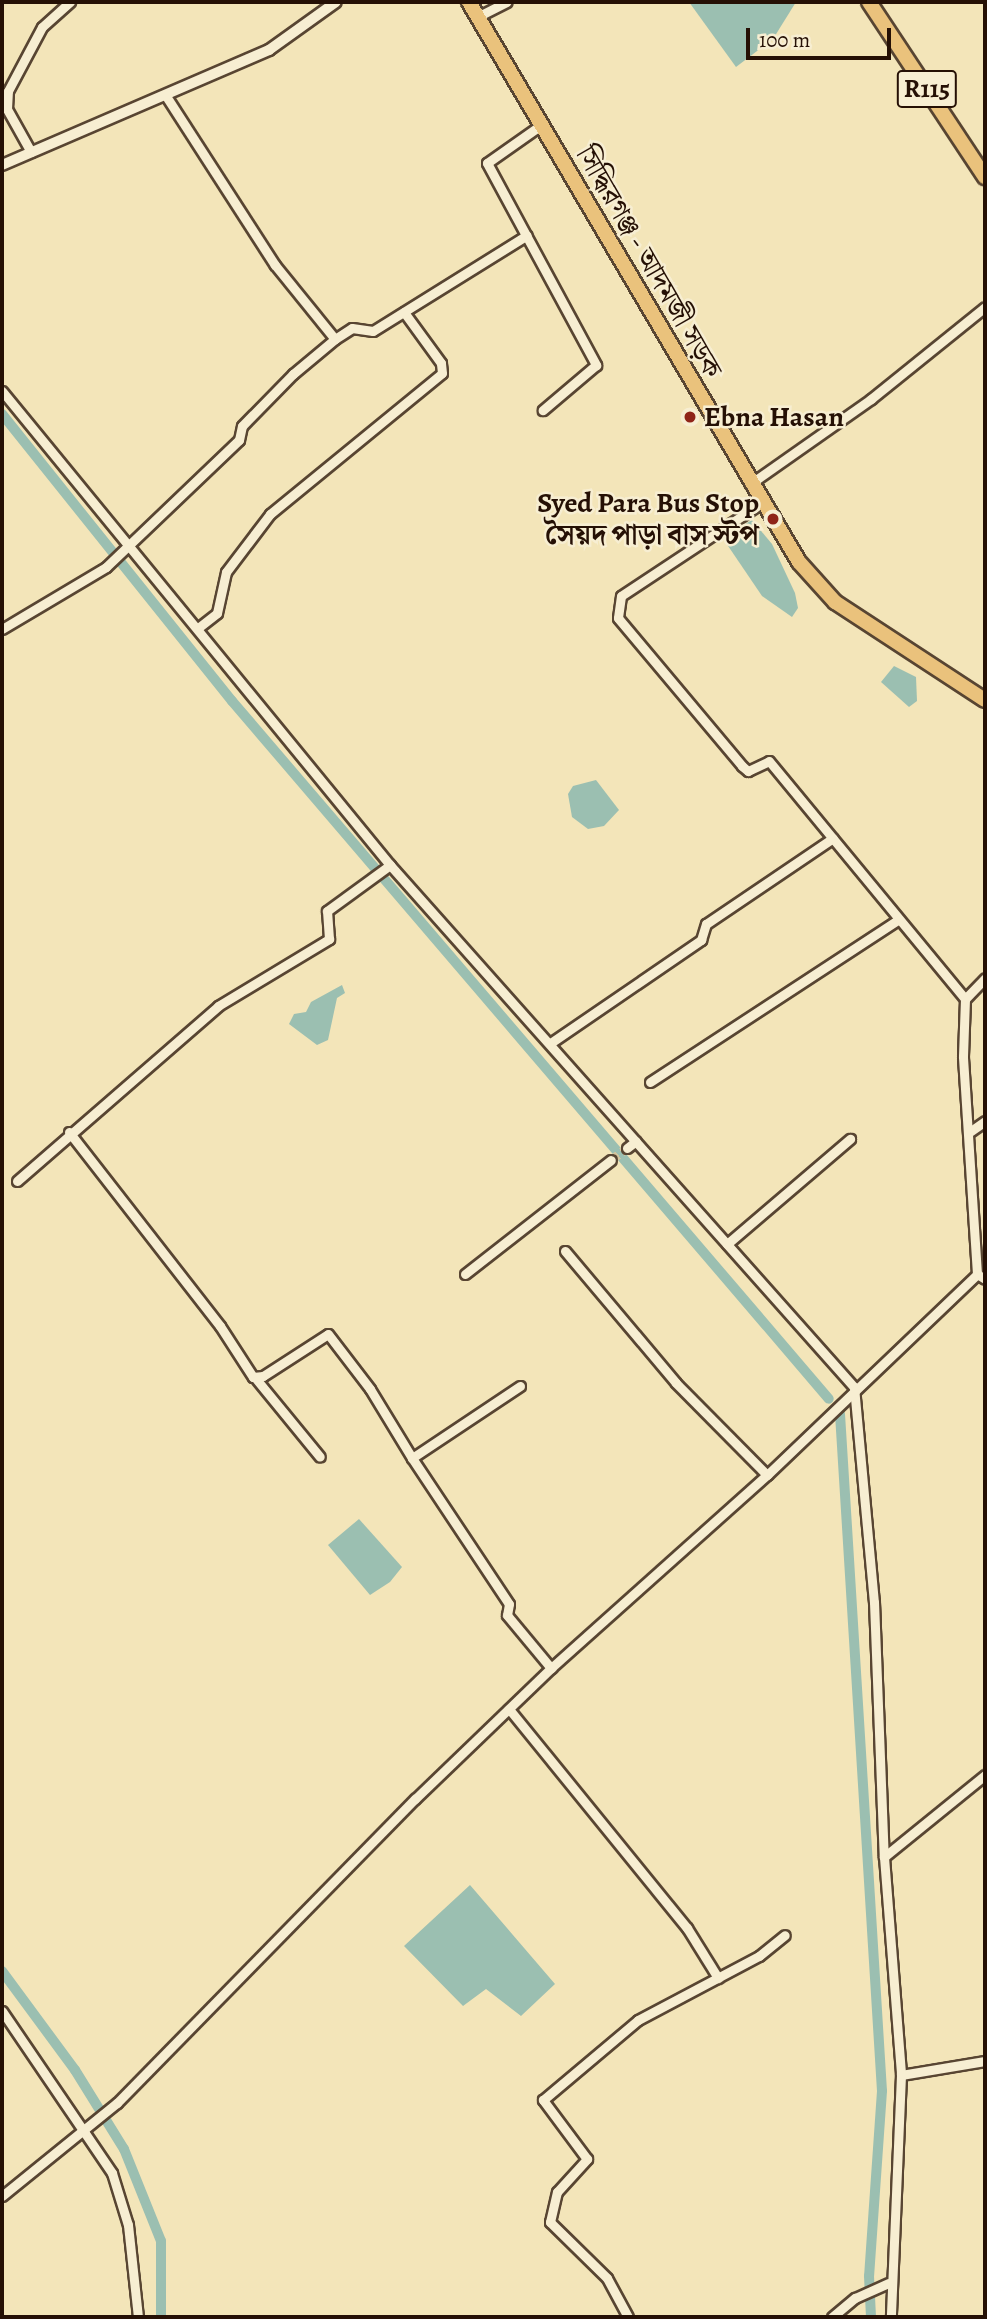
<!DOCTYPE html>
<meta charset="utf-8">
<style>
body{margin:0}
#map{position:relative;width:987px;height:2319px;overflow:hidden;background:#f3e5b9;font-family:Alegreya,"Noto Serif Bengali",serif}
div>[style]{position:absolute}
.water>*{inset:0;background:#9bbfb1}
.canal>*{height:10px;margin:-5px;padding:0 5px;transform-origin:5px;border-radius:5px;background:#9bbfb1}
.minor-tunnel>*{height:9px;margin-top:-4.5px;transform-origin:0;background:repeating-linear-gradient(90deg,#d4c59e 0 9px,transparent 0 13.5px)}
.roads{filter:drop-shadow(2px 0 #584532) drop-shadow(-2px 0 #584532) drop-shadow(0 2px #584532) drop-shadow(0 -2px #584532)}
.minor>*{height:9px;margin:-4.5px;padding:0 4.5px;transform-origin:4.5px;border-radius:4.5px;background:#f7eed2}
.tertiary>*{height:10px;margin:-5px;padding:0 5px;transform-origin:5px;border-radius:5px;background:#f7eed2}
.primary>*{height:14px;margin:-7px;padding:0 7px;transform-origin:7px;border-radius:7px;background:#eac27c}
.dots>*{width:19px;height:19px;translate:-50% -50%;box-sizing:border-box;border:4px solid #f7eed2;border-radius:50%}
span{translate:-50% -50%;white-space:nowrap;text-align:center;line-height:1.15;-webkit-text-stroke:5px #f7eed2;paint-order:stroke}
.shield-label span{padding:2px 5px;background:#f7eed2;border:2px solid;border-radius:5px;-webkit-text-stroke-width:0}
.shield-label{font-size:26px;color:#251005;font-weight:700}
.street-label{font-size:28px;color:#251005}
.poi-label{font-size:28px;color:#251005;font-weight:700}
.left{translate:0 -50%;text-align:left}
.right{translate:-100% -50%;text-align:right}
.frame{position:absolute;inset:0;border:4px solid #251005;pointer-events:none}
.scale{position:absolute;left:746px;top:28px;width:145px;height:32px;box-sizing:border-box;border:4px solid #251005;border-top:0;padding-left:9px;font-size:21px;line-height:24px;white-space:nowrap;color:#251005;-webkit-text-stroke:5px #f7eed2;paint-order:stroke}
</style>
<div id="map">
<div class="water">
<div style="clip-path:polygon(689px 2px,796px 2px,773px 39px,736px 67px)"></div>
<div style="clip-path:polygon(752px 520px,772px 544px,795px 593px,798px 608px,792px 617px,762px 596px,722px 537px)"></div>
<div style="clip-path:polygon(894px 666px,916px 677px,917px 701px,909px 707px,881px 682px)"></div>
<div style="clip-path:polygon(596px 780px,619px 810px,604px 826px,588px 829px,572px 817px,568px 794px,573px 786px)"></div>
<div style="clip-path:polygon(342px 985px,345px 993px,337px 998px,328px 1040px,317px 1045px,289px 1024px,294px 1014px,306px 1012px,311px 1002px)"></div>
<div style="clip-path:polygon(359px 1519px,402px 1567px,390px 1582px,370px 1595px,328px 1545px)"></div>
<div style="clip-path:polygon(470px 1885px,555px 1984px,521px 2016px,486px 1989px,463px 2006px,404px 1946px)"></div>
</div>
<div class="canal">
<div style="left:2px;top:414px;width:368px;rotate:51.3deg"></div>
<div style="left:232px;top:701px;width:918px;rotate:49.46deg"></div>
<div style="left:840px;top:1414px;width:678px;rotate:86.45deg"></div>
<div style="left:882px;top:2091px;width:185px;rotate:94deg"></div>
<div style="left:869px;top:2276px;width:41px;rotate:87.2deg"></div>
<div style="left:2px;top:1971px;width:123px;rotate:53.6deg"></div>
<div style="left:75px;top:2070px;width:93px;rotate:58.2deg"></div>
<div style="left:124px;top:2149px;width:99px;rotate:68.1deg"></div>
<div style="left:161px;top:2241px;width:76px;rotate:90deg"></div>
</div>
<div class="minor-tunnel">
<div style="left:611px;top:1160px;width:20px;rotate:-37deg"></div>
</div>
<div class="roads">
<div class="minor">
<div style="left:479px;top:16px;width:31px;rotate:-27deg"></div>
<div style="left:166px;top:96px;width:201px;rotate:57.2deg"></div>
<div style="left:275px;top:265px;width:95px;rotate:51deg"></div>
<div style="left:541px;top:125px;width:66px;rotate:144.9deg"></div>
<div style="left:487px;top:163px;width:230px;rotate:61.6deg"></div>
<div style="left:596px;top:365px;width:70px;rotate:139.7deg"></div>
<div style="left:31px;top:152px;width:49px;rotate:-119.2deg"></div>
<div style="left:7px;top:109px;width:18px;rotate:-87deg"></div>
<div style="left:8px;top:91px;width:72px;rotate:-62deg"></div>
<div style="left:42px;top:27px;width:38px;rotate:-42deg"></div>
<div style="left:2px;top:391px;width:613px;rotate:50.7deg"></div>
<div style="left:390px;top:865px;width:698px;rotate:48.37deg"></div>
<div style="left:854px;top:1387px;width:216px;rotate:84.7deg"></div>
<div style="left:874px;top:1602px;width:255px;rotate:87.8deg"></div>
<div style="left:884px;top:1857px;width:219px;rotate:85.5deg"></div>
<div style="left:901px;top:2075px;width:242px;rotate:92.4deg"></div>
<div style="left:750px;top:484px;width:148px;rotate:-35.1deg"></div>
<div style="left:871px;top:399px;width:146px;rotate:-38.9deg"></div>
<div style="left:763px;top:502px;width:170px;rotate:146.5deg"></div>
<div style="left:621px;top:596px;width:22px;rotate:98deg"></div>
<div style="left:618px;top:618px;width:193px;rotate:50deg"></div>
<div style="left:742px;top:766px;width:8px;rotate:40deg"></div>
<div style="left:748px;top:771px;width:23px;rotate:-25deg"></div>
<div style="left:769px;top:761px;width:308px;rotate:50.5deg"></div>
<div style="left:198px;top:628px;width:24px;rotate:-38deg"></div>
<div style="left:217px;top:613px;width:42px;rotate:-77.6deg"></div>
<div style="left:226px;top:572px;width:73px;rotate:-52.8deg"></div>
<div style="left:270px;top:514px;width:222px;rotate:-39.3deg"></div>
<div style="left:442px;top:373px;width:10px;rotate:-96deg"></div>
<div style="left:441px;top:363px;width:63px;rotate:-126deg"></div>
<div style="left:2px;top:629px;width:121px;rotate:-30.8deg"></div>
<div style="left:106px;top:567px;width:184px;rotate:-43.7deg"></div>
<div style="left:239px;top:440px;width:14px;rotate:-78deg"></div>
<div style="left:242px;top:426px;width:73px;rotate:-45.6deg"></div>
<div style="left:293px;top:374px;width:55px;rotate:-39.8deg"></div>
<div style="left:335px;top:339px;width:20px;rotate:-33deg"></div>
<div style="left:352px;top:328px;width:21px;rotate:8deg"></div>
<div style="left:373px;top:331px;width:181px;rotate:-31.9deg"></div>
<div style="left:552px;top:1042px;width:181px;rotate:-34.4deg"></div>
<div style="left:701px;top:940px;width:17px;rotate:-73deg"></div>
<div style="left:706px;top:924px;width:153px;rotate:-34.1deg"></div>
<div style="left:650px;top:1082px;width:296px;rotate:-33.2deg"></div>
<div style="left:69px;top:1132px;width:246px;rotate:52.1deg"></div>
<div style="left:220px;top:1326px;width:61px;rotate:57.1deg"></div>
<div style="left:253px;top:1377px;width:10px;rotate:-6deg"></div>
<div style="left:263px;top:1376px;width:77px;rotate:-32.9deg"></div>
<div style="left:328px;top:1334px;width:69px;rotate:52.6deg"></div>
<div style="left:370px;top:1389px;width:81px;rotate:58.7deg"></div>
<div style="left:968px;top:1133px;width:21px;rotate:-35deg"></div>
<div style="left:627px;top:1148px;width:11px;rotate:-38deg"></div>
<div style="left:17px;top:1181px;width:267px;rotate:-41deg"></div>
<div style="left:218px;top:1006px;width:130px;rotate:-31.1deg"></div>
<div style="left:329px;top:939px;width:28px;rotate:-94deg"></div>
<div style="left:327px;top:911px;width:78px;rotate:-36.1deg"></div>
<div style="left:727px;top:1244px;width:162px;rotate:-40.5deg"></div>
<div style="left:565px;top:1251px;width:172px;rotate:49.9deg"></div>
<div style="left:676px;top:1383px;width:129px;rotate:45.3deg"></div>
<div style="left:465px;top:1274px;width:185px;rotate:-38deg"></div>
<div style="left:977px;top:1274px;width:218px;rotate:-93.7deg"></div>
<div style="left:963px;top:1056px;width:57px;rotate:-88deg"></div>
<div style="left:965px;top:999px;width:29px;rotate:-46deg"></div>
<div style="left:257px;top:1380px;width:99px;rotate:50.7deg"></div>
<div style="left:520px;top:1386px;width:130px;rotate:146.3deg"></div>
<div style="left:412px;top:1458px;width:175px;rotate:56.4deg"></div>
<div style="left:509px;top:1604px;width:11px;rotate:100deg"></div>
<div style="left:507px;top:1615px;width:69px;rotate:50.3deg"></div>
<div style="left:509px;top:1709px;width:282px;rotate:50.9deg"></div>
<div style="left:687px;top:1928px;width:59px;rotate:58.2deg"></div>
<div style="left:884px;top:1857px;width:130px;rotate:-39.1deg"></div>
<div style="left:2px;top:2011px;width:196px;rotate:55.8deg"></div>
<div style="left:112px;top:2173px;width:54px;rotate:72.9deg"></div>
<div style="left:128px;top:2225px;width:93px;rotate:83.8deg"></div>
<div style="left:901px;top:2075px;width:85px;rotate:-9.5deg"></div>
<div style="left:2px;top:2196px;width:148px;rotate:-39deg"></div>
<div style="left:117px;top:2103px;width:426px;rotate:-45.6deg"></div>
<div style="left:415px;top:1799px;width:189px;rotate:-43.9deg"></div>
<div style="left:551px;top:1668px;width:290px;rotate:-41.8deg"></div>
<div style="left:767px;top:1475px;width:291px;rotate:-43.7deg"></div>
<div style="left:977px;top:1274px;width:9px;rotate:32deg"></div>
<div style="left:628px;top:2317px;width:44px;rotate:-118.3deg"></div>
<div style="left:607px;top:2278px;width:80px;rotate:-135.5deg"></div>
<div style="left:550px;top:2222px;width:31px;rotate:-77deg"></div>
<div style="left:557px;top:2192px;width:45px;rotate:-47.7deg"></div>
<div style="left:587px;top:2159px;width:74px;rotate:-126.7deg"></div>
<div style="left:543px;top:2100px;width:124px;rotate:-40.1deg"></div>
<div style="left:638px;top:2020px;width:137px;rotate:-27.9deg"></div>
<div style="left:759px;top:1956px;width:33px;rotate:-39deg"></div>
<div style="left:832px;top:2317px;width:30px;rotate:-40deg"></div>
<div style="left:855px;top:2298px;width:37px;rotate:-24deg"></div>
</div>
<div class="tertiary">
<div style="left:2px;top:165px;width:291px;rotate:-23.3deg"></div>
<div style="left:269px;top:50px;width:82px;rotate:-35.6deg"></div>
</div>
<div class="primary">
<div style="left:469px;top:2px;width:650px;rotate:59.49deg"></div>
<div style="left:799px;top:562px;width:54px;rotate:48deg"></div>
<div style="left:835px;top:602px;width:179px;rotate:33.2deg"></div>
<div style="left:869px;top:2px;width:210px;rotate:56.5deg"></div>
</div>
</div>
<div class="dots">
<div style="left:690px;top:417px;background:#8f2418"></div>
<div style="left:773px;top:519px;background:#8f2418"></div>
</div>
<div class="shield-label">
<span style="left:927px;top:89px">R115</span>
</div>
<div class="street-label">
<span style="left:649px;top:262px;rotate:60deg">সিদ্ধিরগঞ্জ - আদমজী সড়ক</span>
</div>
<div class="poi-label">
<span class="left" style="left:704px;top:417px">Ebna Hasan</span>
<span class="right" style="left:759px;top:519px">Syed Para Bus Stop<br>সৈয়দ পাড়া বাস স্টপ</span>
</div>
<div class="frame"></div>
<div class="scale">100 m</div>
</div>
